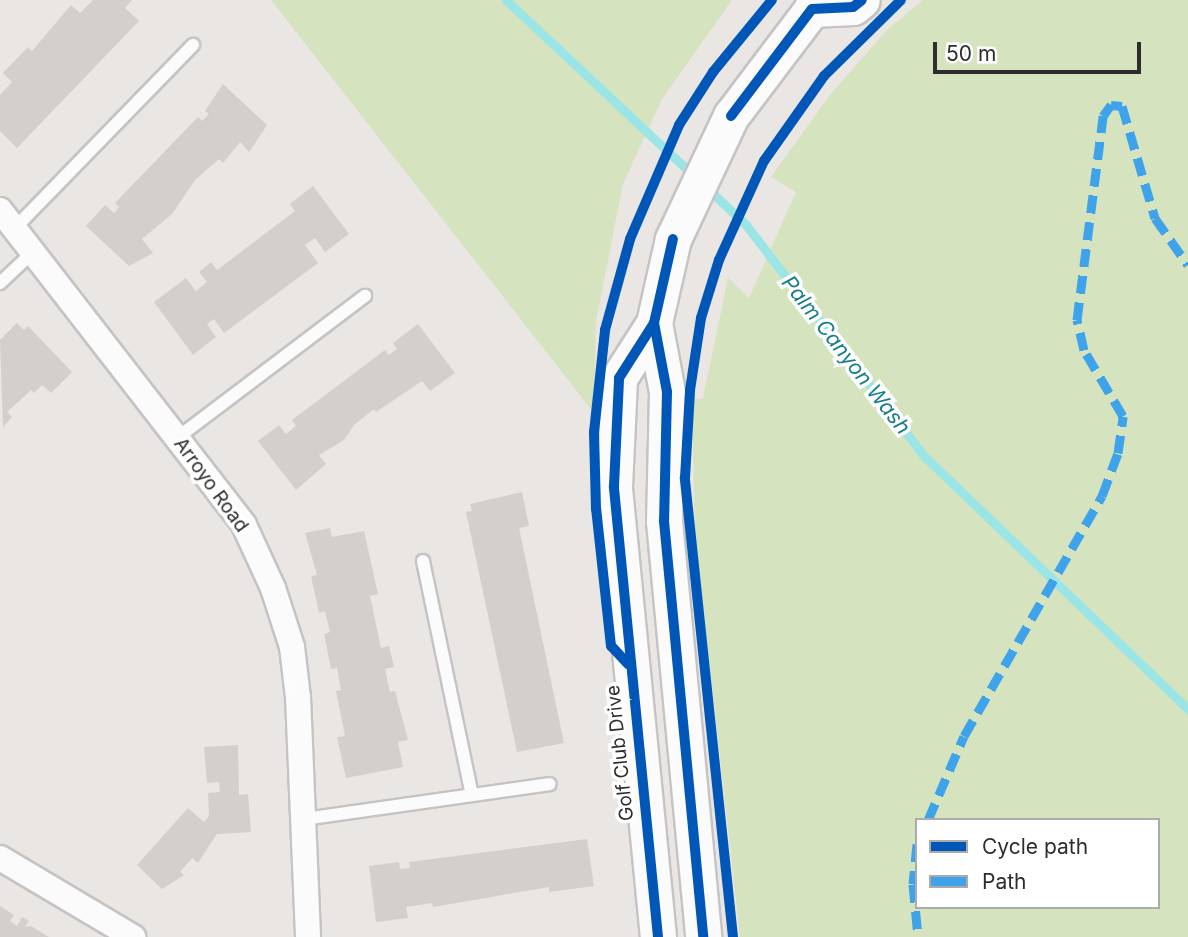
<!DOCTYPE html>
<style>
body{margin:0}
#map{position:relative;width:1188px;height:937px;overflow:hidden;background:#eae6e3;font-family:Inter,sans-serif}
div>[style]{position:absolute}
.green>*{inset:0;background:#d5e3be}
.stream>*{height:9px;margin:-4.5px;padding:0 4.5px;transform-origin:4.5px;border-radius:4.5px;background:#9ce5e7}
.building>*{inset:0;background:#d2cfcc}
.roads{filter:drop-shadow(2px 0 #c5c3c3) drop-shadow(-2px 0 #c5c3c3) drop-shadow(0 2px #c5c3c3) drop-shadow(0 -2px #c5c3c3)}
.lane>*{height:12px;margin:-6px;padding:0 6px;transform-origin:6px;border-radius:6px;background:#fcfbfb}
.street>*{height:24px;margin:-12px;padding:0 12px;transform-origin:12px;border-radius:12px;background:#fcfbfb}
.secondary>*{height:35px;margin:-17.5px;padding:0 17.5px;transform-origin:17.5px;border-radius:17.5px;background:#fcfbfb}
.quiet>*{height:9px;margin-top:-4.5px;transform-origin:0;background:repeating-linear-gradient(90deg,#3ea3eb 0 18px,transparent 0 27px)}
.cycleway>*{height:10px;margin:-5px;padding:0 5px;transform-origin:5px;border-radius:5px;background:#0057b8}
span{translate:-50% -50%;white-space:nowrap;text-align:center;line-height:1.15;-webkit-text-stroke:7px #fff;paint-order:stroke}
.street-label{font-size:19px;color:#2d2d2d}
.water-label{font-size:21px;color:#157d8b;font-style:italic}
.legend{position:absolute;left:915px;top:818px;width:245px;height:91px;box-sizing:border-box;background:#fff;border:2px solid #ababab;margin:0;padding:9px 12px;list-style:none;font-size:21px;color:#2d2d2d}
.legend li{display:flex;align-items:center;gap:14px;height:35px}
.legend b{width:35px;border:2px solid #ababab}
.scale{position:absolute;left:933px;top:42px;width:208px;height:32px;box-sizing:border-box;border:4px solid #2d2d2d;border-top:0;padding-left:9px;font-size:21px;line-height:24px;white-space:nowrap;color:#2d2d2d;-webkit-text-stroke:5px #fff;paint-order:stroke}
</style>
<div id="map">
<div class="green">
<div style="clip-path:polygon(271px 0,732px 0,662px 99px,623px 184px,596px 321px,594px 413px)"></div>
<div style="clip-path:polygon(evenodd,923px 0,1188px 0,1188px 937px,740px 937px,695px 533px,692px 400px,703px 398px,728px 278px,749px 298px,796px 192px,771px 177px,830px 95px,886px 31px,923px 0,917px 820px,1158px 820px,1158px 907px,917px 907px,917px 820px)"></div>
</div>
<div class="stream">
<div style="left:506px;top:0;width:256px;rotate:43.1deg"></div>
<div style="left:706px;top:187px;width:55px;rotate:43.5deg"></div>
<div style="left:746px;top:225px;width:292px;rotate:52.4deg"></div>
<div style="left:924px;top:456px;width:366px;rotate:43.8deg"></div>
</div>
<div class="building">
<div style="clip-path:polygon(93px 0,132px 0,125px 8px,139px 21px,17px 148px,0 131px,0 95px,12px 82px,3px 73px,28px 47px,32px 51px,71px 5px,80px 13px)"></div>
<div style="clip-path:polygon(223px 84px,267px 125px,249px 152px,240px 142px,223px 163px,219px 159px,195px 180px,172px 214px,142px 239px,153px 253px,129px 266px,86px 226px,105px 205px,114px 213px,119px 207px,115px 203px,198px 117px,202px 121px,209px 114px,205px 111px)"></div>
<div style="clip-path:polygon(313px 186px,349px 234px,325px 252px,315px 238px,305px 245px,318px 263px,224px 333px,214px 319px,207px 324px,216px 337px,193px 355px,154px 302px,186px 278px,196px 291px,207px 282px,199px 272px,211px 262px,217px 270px,295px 211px,290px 204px)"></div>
<div style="clip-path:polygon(17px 323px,24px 330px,28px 326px,72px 372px,51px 393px,42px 385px,34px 393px,31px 390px,7px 412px,12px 417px,3px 427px,0 340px)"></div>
<div style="clip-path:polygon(418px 324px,455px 373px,430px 391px,422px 381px,376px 412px,374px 409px,354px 425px,344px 440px,319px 455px,326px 464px,296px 490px,258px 441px,279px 425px,286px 434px,296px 426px,292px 420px,385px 350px,389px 355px,397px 349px,393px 343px)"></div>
<div style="clip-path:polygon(522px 492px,529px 526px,519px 528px,564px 743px,517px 752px,466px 512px,472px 511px,470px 504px)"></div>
<div style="clip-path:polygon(330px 528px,332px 537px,364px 531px,378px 594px,370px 596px,381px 648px,389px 646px,394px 667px,385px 669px,390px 692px,395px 691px,408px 740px,398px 742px,403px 767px,346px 778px,337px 737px,345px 736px,336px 691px,341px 690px,337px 668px,331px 669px,324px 634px,330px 632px,325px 611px,319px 613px,311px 576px,317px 575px,305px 533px)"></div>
<div style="clip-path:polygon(238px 745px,239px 795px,248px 794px,251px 832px,217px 834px,198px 863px,192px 858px,180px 872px,184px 875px,162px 889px,137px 865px,188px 808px,204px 822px,209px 816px,208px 793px,220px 792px,219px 782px,207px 783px,204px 747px)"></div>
<div style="clip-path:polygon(587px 839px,594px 886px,549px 892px,549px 887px,433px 907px,432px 903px,406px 907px,408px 918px,376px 922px,369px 866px,399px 862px,400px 869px,410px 868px,409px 862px)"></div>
<div style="clip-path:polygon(0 906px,14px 915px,10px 921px,17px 926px,22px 917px,29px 921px,25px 927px,31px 926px,49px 937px,0 937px)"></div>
</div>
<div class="roads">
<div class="lane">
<div style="left:14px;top:229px;width:257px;rotate:-45.8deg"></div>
<div style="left:0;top:283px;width:45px;rotate:-43.2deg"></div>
<div style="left:177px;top:438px;width:236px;rotate:-37.1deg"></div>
<div style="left:423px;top:561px;width:239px;rotate:78.2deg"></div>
<div style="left:304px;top:819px;width:248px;rotate:-8.1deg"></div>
</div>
<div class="street">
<div style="left:0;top:210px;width:398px;rotate:52.2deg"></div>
<div style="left:244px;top:525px;width:69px;rotate:65.3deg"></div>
<div style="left:273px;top:588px;width:62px;rotate:72.1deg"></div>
<div style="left:292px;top:647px;width:50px;rotate:83.2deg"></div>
<div style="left:298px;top:697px;width:240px;rotate:87.6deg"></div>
<div style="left:0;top:858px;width:155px;rotate:30.7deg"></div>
</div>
<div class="secondary">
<div style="left:812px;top:9px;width:41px;rotate:-2.8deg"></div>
<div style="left:853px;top:7px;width:11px;rotate:-38deg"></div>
<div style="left:654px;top:323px;width:70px;rotate:79.3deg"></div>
<div style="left:667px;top:392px;width:129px;rotate:91.3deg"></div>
<div style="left:664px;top:521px;width:418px;rotate:84.6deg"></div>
<div style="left:658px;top:937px;width:453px;rotate:-95.6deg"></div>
<div style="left:614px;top:486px;width:108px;rotate:-87.3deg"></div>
<div style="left:619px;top:378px;width:65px;rotate:-57.5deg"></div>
<div style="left:654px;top:323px;width:86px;rotate:-77.3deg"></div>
<div style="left:673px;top:239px;width:136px;rotate:-64.8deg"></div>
<div style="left:731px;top:116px;width:134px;rotate:-52.9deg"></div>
<div style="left:812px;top:9px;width:9px;rotate:-77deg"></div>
</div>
</div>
<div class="quiet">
<div style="left:928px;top:820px;width:91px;rotate:-66.8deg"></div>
<div style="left:964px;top:736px;width:277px;rotate:-60.1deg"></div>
<div style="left:1102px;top:496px;width:46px;rotate:-69.6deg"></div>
<div style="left:1118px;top:453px;width:37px;rotate:-82deg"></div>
<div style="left:1123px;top:416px;width:77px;rotate:-120.6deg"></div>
<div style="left:1084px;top:350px;width:31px;rotate:-103deg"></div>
<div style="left:1077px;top:320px;width:206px;rotate:-82.7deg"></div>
<div style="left:1103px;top:116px;width:14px;rotate:-54deg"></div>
<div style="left:1111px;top:105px;width:11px;rotate:5deg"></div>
<div style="left:1122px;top:106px;width:117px;rotate:73.6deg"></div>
<div style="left:1155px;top:218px;width:57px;rotate:54.9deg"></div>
<div style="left:917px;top:844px;width:40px;rotate:95.7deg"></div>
<div style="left:913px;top:884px;width:53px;rotate:84.6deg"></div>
</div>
<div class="cycleway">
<div style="left:731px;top:116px;width:134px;rotate:-52.9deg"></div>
<div style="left:812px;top:9px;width:41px;rotate:-2.8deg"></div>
<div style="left:853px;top:7px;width:11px;rotate:-38deg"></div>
<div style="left:654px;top:323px;width:70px;rotate:79.3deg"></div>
<div style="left:667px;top:392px;width:129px;rotate:91.3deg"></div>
<div style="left:664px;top:521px;width:418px;rotate:84.6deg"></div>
<div style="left:628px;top:664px;width:25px;rotate:-133deg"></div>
<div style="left:611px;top:646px;width:138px;rotate:-96.2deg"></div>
<div style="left:596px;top:509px;width:77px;rotate:-91.5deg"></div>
<div style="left:594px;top:432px;width:103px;rotate:-83.8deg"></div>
<div style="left:605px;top:330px;width:94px;rotate:-74.6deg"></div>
<div style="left:630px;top:239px;width:124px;rotate:-66.7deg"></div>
<div style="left:679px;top:125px;width:63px;rotate:-57.3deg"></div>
<div style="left:713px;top:72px;width:93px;rotate:-50.7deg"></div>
<div style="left:658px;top:937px;width:453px;rotate:-95.6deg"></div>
<div style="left:614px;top:486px;width:108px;rotate:-87.3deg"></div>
<div style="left:619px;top:378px;width:65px;rotate:-57.5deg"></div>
<div style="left:654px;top:323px;width:86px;rotate:-77.3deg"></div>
<div style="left:733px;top:937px;width:462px;rotate:-96deg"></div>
<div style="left:685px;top:478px;width:88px;rotate:-86.7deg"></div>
<div style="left:690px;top:390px;width:73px;rotate:-81.3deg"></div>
<div style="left:701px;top:318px;width:61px;rotate:-72.8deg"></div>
<div style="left:719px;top:260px;width:109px;rotate:-65.6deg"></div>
<div style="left:764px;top:161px;width:104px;rotate:-54.8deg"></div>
<div style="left:824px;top:76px;width:108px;rotate:-44.6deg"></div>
</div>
<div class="street-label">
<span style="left:211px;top:485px;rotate:54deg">Arroyo Road</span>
<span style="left:620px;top:753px;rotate:-96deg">Golf Club Drive</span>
</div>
<div class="water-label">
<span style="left:846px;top:355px;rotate:52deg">Palm Canyon Wash</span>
</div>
<ul class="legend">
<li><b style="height:9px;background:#0057b8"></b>Cycle path</li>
<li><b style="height:9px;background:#3ea3eb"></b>Path</li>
</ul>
<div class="scale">50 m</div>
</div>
